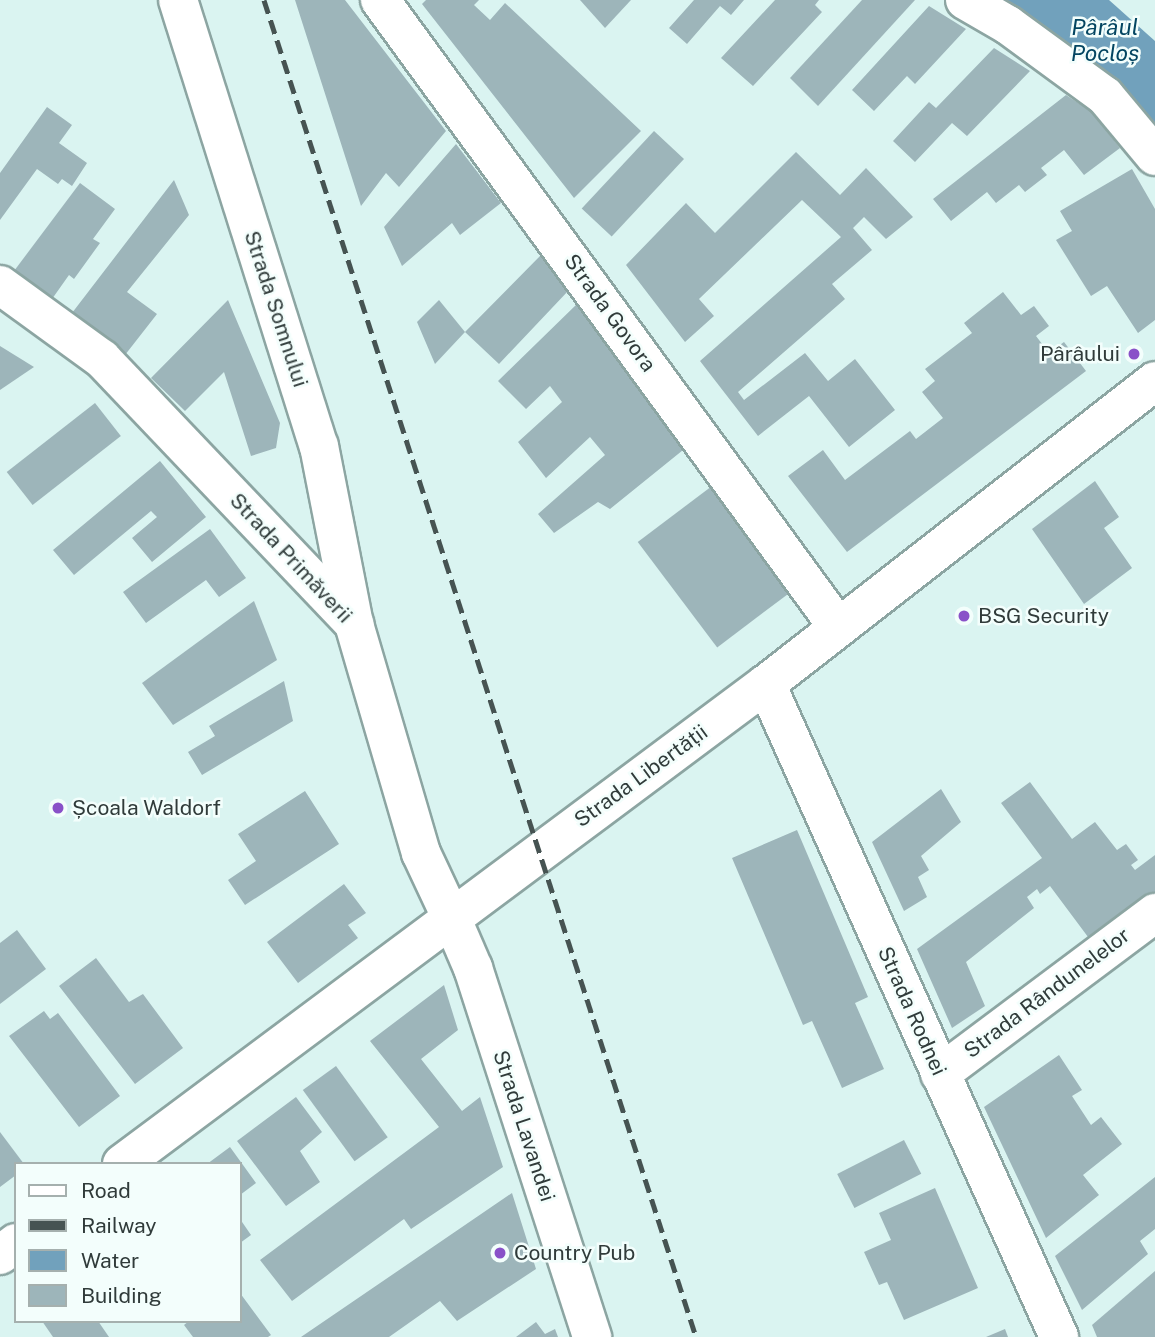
<!DOCTYPE html>
<meta charset="utf-8">
<style>
body{margin:0}
#map{position:relative;width:1155px;height:1337px;overflow:hidden;background:#daf4f1;font-family:"Public Sans",sans-serif}
div>[style]{position:absolute}
.water>*{inset:0;background:#71a1bc}
.building>*{inset:0;background:#9db5ba;transform-origin:0 0}
.roads{filter:drop-shadow(2px 0 #8ca5a2) drop-shadow(-2px 0 #8ca5a2) drop-shadow(0 2px #8ca5a2) drop-shadow(0 -2px #8ca5a2)}
.minor>*{height:38px;margin:-19px;padding:0 19px;transform-origin:19px;border-radius:19px;background:#fff}
.tertiary>*{height:38px;margin:-19px;padding:0 19px;transform-origin:19px;border-radius:19px;background:#fff}
.secondary>*{height:38px;margin:-19px;padding:0 19px;transform-origin:19px;border-radius:19px;background:#fff}
.rail>*{height:5px;margin-top:-2.5px;transform-origin:0;background:repeating-linear-gradient(90deg,#465352 0 14px,transparent 0 21px)}
.dots>*{width:19px;height:19px;translate:-50% -50%;box-sizing:border-box;border:4px solid #f3fefc;border-radius:50%}
span{translate:-50% -50%;white-space:nowrap;text-align:center;line-height:1.15;-webkit-text-stroke:5px #f3fefc;paint-order:stroke}
.street-label{font-size:21px;color:#303b3a}
.poi-label{font-size:21px;color:#303b3a}
.right{translate:-100% -50%;text-align:right}
.left{translate:0 -50%;text-align:left}
.water-label{font-size:23px;color:#034561;font-style:italic}
.legend{position:absolute;left:14px;top:1162px;width:228px;height:161px;box-sizing:border-box;background:#f3fefc;border:2px solid #a5b0ae;margin:0;padding:9px 12px;list-style:none;font-size:21px;color:#303b3a}
.legend li{display:flex;align-items:center;gap:14px;height:35px}
.legend b{width:35px;border:2px solid #a5b0ae}
</style>
<div id="map">
<div class="water">
<div style="clip-path:polygon(996px 0,1109px 0,1155px 41px,1155px 140px)"></div>
</div>
<div class="building">
<div style="clip-path:polygon(295px 0,345px 0,446px 131px,399px 187px,386px 173px,361px 206px)"></div>
<div style="clip-path:polygon(426px 0,479px 0,474px 5px,490px 20px,505px 3px,641px 131px,574px 198px,422px 4px)"></div>
<div style="clip-path:polygon(580px 0,631px 0,605px 28px)"></div>
<div style="clip-path:polygon(694px 0,744px 0,731px 15px,720px 6px,687px 44px,669px 28px)"></div>
<div style="clip-path:polygon(775px 0,819px 0,815px 5px,822px 12px,753px 86px,721px 58px)"></div>
<div style="clip-path:polygon(862px 0,915px 0,818px 106px,790px 78px)"></div>
<div style="clip-path:polygon(929px 6px,966px 29px,915px 84px,907px 76px,874px 111px,852px 90px)"></div>
<div style="clip-path:polygon(994px 48px,1030px 71px,967px 136px,952px 123px,915px 162px,893px 141px,929px 102px,936px 108px)"></div>
<div style="clip-path:polygon(1066px 95px,1092px 112px,1120px 148px,1084px 175px,1064px 150px,1041px 168px,1047px 175px,1025px 192px,1019px 185px,996px 203px,987px 192px,951px 221px,933px 199px)"></div>
<div style="clip-path:polygon(47px 107px,72px 125px,59px 143px,87px 163px,72px 186px,62px 179px,58px 184px,37px 169px,0 220px,0 173px)"></div>
<div style="left:654px;top:131px;width:41px;height:106px;rotate:43deg"></div>
<div style="clip-path:polygon(456px 144px,501px 203px,460px 235px,452px 223px,402px 266px,384px 227px)"></div>
<div style="clip-path:polygon(796px 152px,840px 195px,866px 168px,913px 217px,886px 239px,864px 217px,853px 228px,872px 250px,832px 284px,845px 299px,738px 392px,744px 400px,805px 353px,828px 381px,855px 359px,895px 410px,849px 447px,809px 396px,758px 436px,700px 361px,841px 237px,802px 200px,699px 299px,714px 316px,685px 342px,626px 265px,686px 203px,715px 233px)"></div>
<div style="clip-path:polygon(1132px 169px,1155px 209px,1155px 320px,1138px 333px,1107px 286px,1091px 296px,1056px 240px,1072px 231px,1060px 211px)"></div>
<div style="clip-path:polygon(174px 180px,189px 215px,127px 292px,157px 314px,125px 355px,72px 313px)"></div>
<div style="clip-path:polygon(80px 183px,115px 209px,93px 239px,100px 243px,74px 279px,69px 275px,52px 299px,14px 271px)"></div>
<div style="clip-path:polygon(541px 255px,569px 290px,499px 364px,465px 332px,435px 364px,417px 322px,439px 300px,465px 332px)"></div>
<div style="clip-path:polygon(1003px 292px,1021px 315px,1034px 306px,1049px 326px,1036px 336px,1049px 353px,1064px 342px,1086px 371px,847px 552px,788px 476px,823px 450px,845px 480px,910px 431px,916px 439px,943px 418px,922px 392px,935px 381px,925px 369px,972px 333px,964px 323px)"></div>
<div style="clip-path:polygon(228px 300px,280px 423px,276px 448px,251px 456px,224px 372px,185px 411px,151px 378px)"></div>
<div style="clip-path:polygon(578px 303px,688px 446px,610px 509px,598px 502px,554px 533px,538px 514px,605px 455px,590px 437px,546px 478px,518px 442px,562px 402px,550px 386px,526px 409px,498px 381px)"></div>
<div style="clip-path:polygon(0 346px,34px 367px,0 390px)"></div>
<div style="left:95px;top:403px;width:42px;height:112px;rotate:52deg"></div>
<div style="clip-path:polygon(160px 461px,206px 517px,152px 562px,132px 538px,157px 517px,151px 511px,74px 575px,53px 550px)"></div>
<div style="clip-path:polygon(1095px 481px,1119px 517px,1104px 528px,1132px 568px,1084px 604px,1032px 529px)"></div>
<div style="left:716px;top:483px;width:132px;height:98px;rotate:53deg"></div>
<div style="clip-path:polygon(210px 529px,246px 578px,219px 597px,206px 580px,146px 623px,123px 592px)"></div>
<div style="clip-path:polygon(254px 601px,277px 660px,173px 725px,142px 683px)"></div>
<div style="clip-path:polygon(284px 681px,293px 721px,202px 775px,188px 752px,215px 736px,209px 726px)"></div>
<div style="clip-path:polygon(1030px 782px,1072px 839px,1095px 822px,1117px 850px,1126px 844px,1138px 860px,1131px 865px,1135px 870px,1155px 855px,1155px 893px,1091px 941px,1050px 886px,1040px 894px,1037px 889px,1027px 897px,1034px 908px,966px 962px,985px 1006px,952px 1028px,917px 949px,1042px 858px,1001px 803px)"></div>
<div style="clip-path:polygon(941px 789px,961px 822px,921px 856px,929px 870px,918px 877px,927px 897px,904px 911px,872px 842px)"></div>
<div style="clip-path:polygon(305px 791px,339px 844px,245px 905px,228px 880px,256px 861px,238px 834px)"></div>
<div style="clip-path:polygon(797px 830px,868px 997px,855px 1003px,884px 1069px,842px 1088px,812px 1021px,803px 1025px,732px 858px)"></div>
<div style="clip-path:polygon(344px 884px,366px 913px,348px 925px,358px 938px,298px 983px,267px 942px)"></div>
<div style="clip-path:polygon(17px 930px,46px 969px,0 1004px,0 943px)"></div>
<div style="clip-path:polygon(96px 958px,129px 1002px,143px 994px,183px 1048px,135px 1084px,59px 986px)"></div>
<div style="clip-path:polygon(444px 985px,458px 1030px,421px 1059px,462px 1111px,480px 1097px,503px 1167px,411px 1229px,404px 1219px,292px 1301px,260px 1260px,439px 1127px,370px 1041px)"></div>
<div style="clip-path:polygon(44px 1011px,50px 1019px,58px 1013px,120px 1096px,79px 1127px,9px 1036px)"></div>
<div style="clip-path:polygon(1059px 1055px,1082px 1090px,1072px 1096px,1091px 1125px,1101px 1117px,1122px 1144px,1083px 1175px,1099px 1195px,1046px 1238px,984px 1107px)"></div>
<div style="left:336px;top:1066px;width:88px;height:41px;rotate:54deg"></div>
<div style="clip-path:polygon(296px 1097px,322px 1132px,300px 1151px,320px 1182px,286px 1206px,237px 1141px)"></div>
<div style="clip-path:polygon(0 1132px,24px 1164px,16px 1164px,16px 1175px,0 1187px)"></div>
<div style="left:904px;top:1140px;width:38px;height:75px;rotate:63deg"></div>
<div style="clip-path:polygon(230px 1147px,256px 1183px,240px 1195px,240px 1164px,207px 1164px)"></div>
<div style="clip-path:polygon(1155px 1177px,1155px 1229px,1140px 1241px,1148px 1254px,1082px 1310px,1055px 1256px)"></div>
<div style="clip-path:polygon(935px 1188px,978px 1288px,904px 1320px,887px 1282px,879px 1285px,864px 1252px,891px 1240px,879px 1213px)"></div>
<div style="clip-path:polygon(512px 1193px,536px 1269px,457px 1321px,440px 1301px,389px 1337px,301px 1337px)"></div>
<div style="clip-path:polygon(240px 1219px,251px 1235px,240px 1243px)"></div>
<div style="clip-path:polygon(1155px 1271px,1155px 1337px,1097px 1337px,1092px 1325px)"></div>
<div style="clip-path:polygon(240px 1293px,271px 1335px,268px 1337px,193px 1337px,184px 1325px,189px 1321px,240px 1321px)"></div>
<div style="clip-path:polygon(42px 1321px,98px 1321px,109px 1337px,53px 1337px)"></div>
<div style="clip-path:polygon(536px 1322px,545px 1334px,555px 1329px,558px 1337px,516px 1337px)"></div>
<div style="clip-path:polygon(1005px 1329px,1008px 1337px,986px 1337px)"></div>
</div>
<div class="roads">
<div class="minor">
<div style="left:380px;top:0;width:776px;rotate:53.85deg"></div>
<div style="left:965px;top:0;width:50px;rotate:30.2deg"></div>
<div style="left:1008px;top:25px;width:120px;rotate:36.2deg"></div>
<div style="left:1105px;top:96px;width:78px;rotate:50.2deg"></div>
<div style="left:0;top:285px;width:126px;rotate:36deg"></div>
<div style="left:102px;top:359px;width:366px;rotate:46.4deg"></div>
<div style="left:766px;top:684px;width:716px;rotate:65.83deg"></div>
<div style="left:940px;top:1074px;width:269px;rotate:-36.8deg"></div>
</div>
<div class="tertiary">
<div style="left:451px;top:917px;width:56px;rotate:66.7deg"></div>
<div style="left:473px;top:968px;width:388px;rotate:72.1deg"></div>
</div>
<div class="secondary">
<div style="left:178px;top:0;width:468px;rotate:72.5deg"></div>
<div style="left:319px;top:446px;width:181px;rotate:78.9deg"></div>
<div style="left:354px;top:624px;width:239px;rotate:73.7deg"></div>
<div style="left:421px;top:853px;width:71px;rotate:64.9deg"></div>
<div style="left:122px;top:1164px;width:803px;rotate:-36.7deg"></div>
<div style="left:766px;top:684px;width:493px;rotate:-37.9deg"></div>
<div style="left:0;top:1255px;width:20px;rotate:-37deg"></div>
</div>
</div>
<div class="rail">
<div style="left:264px;top:0;width:1405px;rotate:72.09deg"></div>
</div>
<div class="dots">
<div style="left:1134px;top:354px;background:#8951c8"></div>
<div style="left:964px;top:616px;background:#8951c8"></div>
<div style="left:58px;top:808px;background:#8951c8"></div>
<div style="left:500px;top:1253px;background:#8951c8"></div>
</div>
<div class="street-label">
<span style="left:276px;top:309px;rotate:72deg">Strada Somnului</span>
<span style="left:610px;top:313px;rotate:54deg">Strada Govora</span>
<span style="left:291px;top:558px;rotate:47deg">Strada Primăverii</span>
<span style="left:641px;top:776px;rotate:-36deg">Strada Libertății</span>
<span style="left:1047px;top:993px;rotate:-37deg">Strada Rândunelelor</span>
<span style="left:912px;top:1011px;rotate:66deg">Strada Rodnei</span>
<span style="left:524px;top:1126px;rotate:72deg">Strada Lavandei</span>
</div>
<div class="poi-label">
<span class="right" style="left:1120px;top:354px">Pârâului</span>
<span class="left" style="left:978px;top:616px">BSG Security</span>
<span class="left" style="left:72px;top:808px">Școala Waldorf</span>
<span class="left" style="left:514px;top:1253px">Country Pub</span>
</div>
<div class="water-label">
<span style="left:1105px;top:40px">Pârâul<br>Pocloș</span>
</div>
<ul class="legend">
<li><b style="height:9px;background:#fff"></b>Road</li>
<li><b style="height:9px;background:#465352"></b>Railway</li>
<li><b style="height:19px;background:#71a1bc"></b>Water</li>
<li><b style="height:19px;background:#9db5ba"></b>Building</li>
</ul>
</div>
